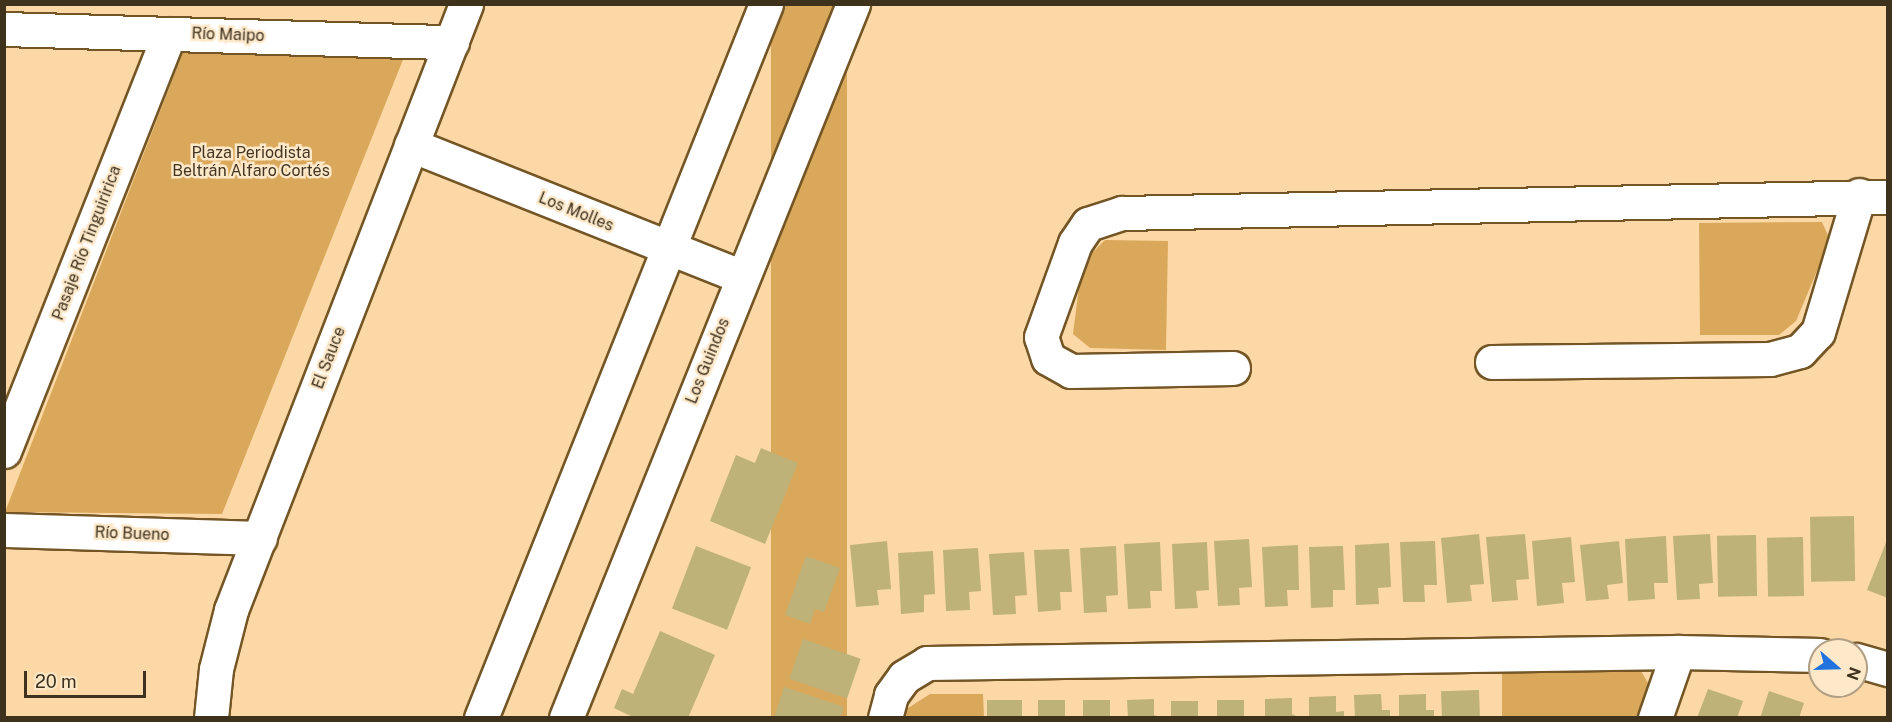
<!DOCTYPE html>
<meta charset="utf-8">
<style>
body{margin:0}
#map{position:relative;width:1892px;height:722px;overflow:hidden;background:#fbd8a5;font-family:"Public Sans",sans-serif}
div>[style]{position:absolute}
.green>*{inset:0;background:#daa85a;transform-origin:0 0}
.building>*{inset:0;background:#beb279;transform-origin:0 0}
.roads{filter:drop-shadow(2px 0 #745626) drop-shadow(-2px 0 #745626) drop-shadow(0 2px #745626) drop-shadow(0 -2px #745626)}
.minor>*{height:33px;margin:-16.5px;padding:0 16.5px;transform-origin:16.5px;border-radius:16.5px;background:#fff}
span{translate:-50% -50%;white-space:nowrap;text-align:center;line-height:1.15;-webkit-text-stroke:5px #fde8ca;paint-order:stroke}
.street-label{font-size:16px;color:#3f321d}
.park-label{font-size:16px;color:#433521}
.frame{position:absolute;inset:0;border:6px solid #3f321d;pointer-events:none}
.north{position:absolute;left:1808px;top:638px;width:60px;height:60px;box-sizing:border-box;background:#fde8ca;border:2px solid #b19f85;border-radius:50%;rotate:110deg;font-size:16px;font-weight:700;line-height:24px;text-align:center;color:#3f321d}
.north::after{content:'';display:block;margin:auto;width:21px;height:27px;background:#2172dd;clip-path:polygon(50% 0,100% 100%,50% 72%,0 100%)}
.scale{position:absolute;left:24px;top:671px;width:122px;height:27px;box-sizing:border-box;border:3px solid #3f321d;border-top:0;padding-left:8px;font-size:18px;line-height:21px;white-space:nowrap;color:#3f321d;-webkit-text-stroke:4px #fde8ca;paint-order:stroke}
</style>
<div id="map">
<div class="green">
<div style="left:771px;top:5px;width:76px;height:769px"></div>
<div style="clip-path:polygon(185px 47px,406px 52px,222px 514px,5px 512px)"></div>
<div style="clip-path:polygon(1822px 222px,1830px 240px,1796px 321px,1779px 335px,1700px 335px,1699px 223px)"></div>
<div style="clip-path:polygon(1105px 240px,1168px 241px,1166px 350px,1090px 348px,1073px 334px,1082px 263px)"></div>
<div style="clip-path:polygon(1502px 671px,1641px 671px,1651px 688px,1640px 717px,1502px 717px)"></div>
<div style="clip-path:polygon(930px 694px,983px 694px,984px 717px,904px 717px,905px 710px)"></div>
</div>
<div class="building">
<div style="clip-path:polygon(761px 448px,798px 463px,765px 544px,710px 521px,736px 455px,755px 463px)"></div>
<div style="left:1854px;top:516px;width:65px;height:44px;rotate:89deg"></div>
<div style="clip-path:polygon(1479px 534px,1484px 584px,1470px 585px,1472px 601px,1447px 603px,1441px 538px)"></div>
<div style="clip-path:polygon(1525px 534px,1529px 579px,1516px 580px,1518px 600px,1492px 602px,1486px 537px)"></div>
<div style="clip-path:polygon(1710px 534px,1713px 583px,1699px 584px,1700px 599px,1677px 600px,1673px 536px)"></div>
<div style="left:1756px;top:535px;width:61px;height:39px;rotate:89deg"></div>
<div style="clip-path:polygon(1666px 536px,1668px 583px,1654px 583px,1655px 599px,1628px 601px,1625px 539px)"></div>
<div style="clip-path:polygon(1571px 537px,1575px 582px,1562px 583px,1564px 603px,1537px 606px,1532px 541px)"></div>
<div style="left:1803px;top:537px;width:59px;height:36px;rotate:89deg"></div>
<div style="clip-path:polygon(1249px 539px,1252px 587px,1239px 588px,1240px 605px,1218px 606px,1214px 541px)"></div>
<div style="clip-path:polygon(1887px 540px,1888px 540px,1888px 598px,1867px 590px)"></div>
<div style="clip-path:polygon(887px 541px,891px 589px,877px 590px,879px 605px,856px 607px,850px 545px)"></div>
<div style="clip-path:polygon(1435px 541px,1437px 585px,1424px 585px,1425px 602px,1403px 602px,1400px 542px)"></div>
<div style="clip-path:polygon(1619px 541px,1623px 583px,1607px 585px,1609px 599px,1586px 601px,1580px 545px)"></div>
<div style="clip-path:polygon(1160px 542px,1162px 591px,1150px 591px,1151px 608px,1128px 609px,1124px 544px)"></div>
<div style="clip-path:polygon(1207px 542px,1209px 590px,1196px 591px,1198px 608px,1175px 609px,1172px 544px)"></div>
<div style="clip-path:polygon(1389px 543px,1391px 587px,1378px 588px,1379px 604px,1356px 605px,1355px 545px)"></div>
<div style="clip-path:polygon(1298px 545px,1299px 590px,1287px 590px,1288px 606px,1265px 607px,1262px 547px)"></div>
<div style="left:696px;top:546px;width:59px;height:67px;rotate:21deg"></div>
<div style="clip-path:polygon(1116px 546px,1118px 595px,1106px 596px,1107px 612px,1084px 613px,1080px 548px)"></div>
<div style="clip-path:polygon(1343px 546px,1345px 590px,1333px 590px,1333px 607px,1311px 608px,1309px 547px)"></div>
<div style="clip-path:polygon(978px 548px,981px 591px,969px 592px,970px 610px,946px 611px,943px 550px)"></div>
<div style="clip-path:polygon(1069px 549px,1072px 592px,1060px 592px,1061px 610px,1038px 612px,1034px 550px)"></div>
<div style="clip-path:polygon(933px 551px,935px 594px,924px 595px,924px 612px,901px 614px,898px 553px)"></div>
<div style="clip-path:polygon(1024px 552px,1027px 595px,1015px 596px,1016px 614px,993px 615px,989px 554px)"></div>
<div style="clip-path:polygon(806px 556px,840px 568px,824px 612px,815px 609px,810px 624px,785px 615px)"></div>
<div style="clip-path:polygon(660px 631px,715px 655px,688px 718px,635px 718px,614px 708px,622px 689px,633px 694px)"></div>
<div style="left:803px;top:639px;width:61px;height:42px;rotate:19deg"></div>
<div style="clip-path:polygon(784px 687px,844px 707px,840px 718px,774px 718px)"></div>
<div style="clip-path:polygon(1708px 689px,1743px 701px,1737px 718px,1697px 718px)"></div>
<div style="left:1479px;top:690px;width:28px;height:38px;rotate:88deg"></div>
<div style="clip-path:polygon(1769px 691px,1804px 703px,1799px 718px,1760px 718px)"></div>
<div style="clip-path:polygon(1381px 694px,1382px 710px,1390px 710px,1390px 718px,1355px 718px,1354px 695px)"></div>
<div style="clip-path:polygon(1426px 694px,1426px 710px,1434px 710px,1434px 718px,1399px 718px,1399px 695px)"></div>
<div style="clip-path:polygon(1336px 696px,1336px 712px,1344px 711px,1344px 718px,1309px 718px,1309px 697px)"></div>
<div style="clip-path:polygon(1292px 698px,1292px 714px,1300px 718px,1265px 718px,1265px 699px)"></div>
<div style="clip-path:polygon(1154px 699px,1154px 715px,1162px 718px,1128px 718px,1127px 700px)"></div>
<div style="left:1022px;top:700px;width:18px;height:35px;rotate:90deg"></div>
<div style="left:1065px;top:700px;width:18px;height:27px;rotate:90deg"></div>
<div style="left:1110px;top:700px;width:18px;height:27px;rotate:90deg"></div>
<div style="left:1217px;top:700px;width:27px;height:18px"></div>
<div style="left:1198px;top:701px;width:17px;height:27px;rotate:90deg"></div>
</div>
<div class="roads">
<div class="minor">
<div style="left:4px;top:29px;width:448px;rotate:1.7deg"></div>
<div style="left:411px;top:145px;width:356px;rotate:21.7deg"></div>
<div style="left:1492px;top:362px;width:278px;rotate:-0.6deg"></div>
<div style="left:1770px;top:359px;width:31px;rotate:-15deg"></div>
<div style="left:1800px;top:351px;width:26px;rotate:-47deg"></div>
<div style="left:1818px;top:332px;width:143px;rotate:-73.3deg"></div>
<div style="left:1233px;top:368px;width:162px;rotate:178.9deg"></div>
<div style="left:1071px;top:371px;width:26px;rotate:-151deg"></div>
<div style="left:1048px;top:358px;width:22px;rotate:-108deg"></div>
<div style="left:1041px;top:337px;width:100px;rotate:-70.1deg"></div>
<div style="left:1075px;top:243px;width:23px;rotate:-56deg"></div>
<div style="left:1088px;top:224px;width:36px;rotate:-18deg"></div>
<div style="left:1122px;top:213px;width:766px;rotate:-1.2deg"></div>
<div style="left:4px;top:451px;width:448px;rotate:-68.4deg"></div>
<div style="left:4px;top:530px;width:256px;rotate:1.8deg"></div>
<div style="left:1856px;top:660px;width:33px;rotate:16deg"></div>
<div style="left:211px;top:718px;width:49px;rotate:-84.2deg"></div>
<div style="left:216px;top:669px;width:61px;rotate:-75.7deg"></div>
<div style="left:231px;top:610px;width:650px;rotate:-68.8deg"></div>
<div style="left:481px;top:718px;width:769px;rotate:-68.24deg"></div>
<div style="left:566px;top:718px;width:770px;rotate:-68.1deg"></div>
<div style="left:885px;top:718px;width:24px;rotate:-75deg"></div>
<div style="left:891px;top:695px;width:22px;rotate:-54deg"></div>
<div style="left:904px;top:677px;width:27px;rotate:-31deg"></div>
<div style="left:927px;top:663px;width:751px;rotate:-0.84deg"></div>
<div style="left:1678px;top:652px;width:142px;rotate:1.2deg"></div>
<div style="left:1655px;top:718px;width:70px;rotate:-70.8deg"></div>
</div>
</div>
<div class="street-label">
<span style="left:228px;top:35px;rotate:2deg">Río Maipo</span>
<span style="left:576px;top:212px;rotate:22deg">Los Molles</span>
<span style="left:87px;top:243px;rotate:-69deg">Pasaje Río Tinguiririca</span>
<span style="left:329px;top:358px;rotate:-69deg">El Sauce</span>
<span style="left:708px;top:361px;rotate:-68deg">Los Guindos</span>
<span style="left:132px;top:534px;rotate:2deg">Río Bueno</span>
</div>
<div class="park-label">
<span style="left:251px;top:162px">Plaza Periodista<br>Beltrán Alfaro Cortés</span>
</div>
<div class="frame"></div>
<div class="north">N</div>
<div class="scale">20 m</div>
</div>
